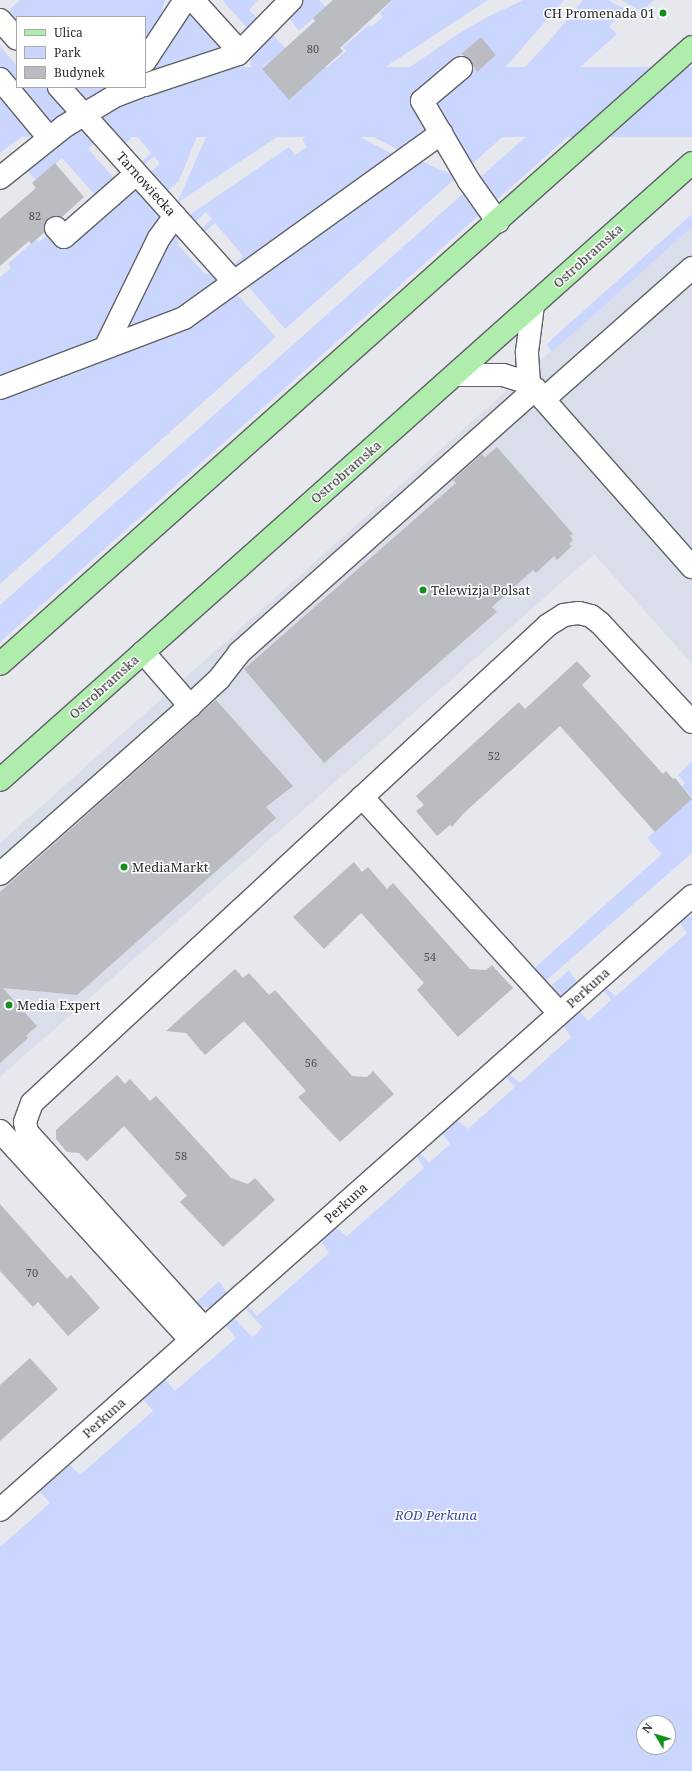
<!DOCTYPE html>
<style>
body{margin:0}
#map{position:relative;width:692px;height:1771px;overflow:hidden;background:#e6e8ee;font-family:"Noto Serif",serif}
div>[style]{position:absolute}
.built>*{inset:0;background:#dadeeb}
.green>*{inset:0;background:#cbd6fe;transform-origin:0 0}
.building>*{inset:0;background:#bbbcc2}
.roads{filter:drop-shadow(1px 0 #606267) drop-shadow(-1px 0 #606267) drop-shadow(0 1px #606267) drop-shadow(0 -1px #606267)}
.minor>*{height:22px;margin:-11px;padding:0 11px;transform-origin:11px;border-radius:11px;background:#fff}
.major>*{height:22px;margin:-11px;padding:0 11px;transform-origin:11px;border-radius:11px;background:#afedad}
.dots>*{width:11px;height:11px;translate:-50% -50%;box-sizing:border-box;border:2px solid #fff;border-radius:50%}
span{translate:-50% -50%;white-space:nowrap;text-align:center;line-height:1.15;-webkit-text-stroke:3px #fff;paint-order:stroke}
.number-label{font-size:11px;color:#4e4f52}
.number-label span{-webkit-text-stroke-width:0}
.poi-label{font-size:13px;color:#2a2b2d}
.right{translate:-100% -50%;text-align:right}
.left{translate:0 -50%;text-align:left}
.street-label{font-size:13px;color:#2a2b2d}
.park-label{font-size:13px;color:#3c4899;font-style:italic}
.legend{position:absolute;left:16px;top:16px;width:130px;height:72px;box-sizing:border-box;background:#fff;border:1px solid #aaaaab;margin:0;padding:5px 7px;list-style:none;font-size:12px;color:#2a2b2d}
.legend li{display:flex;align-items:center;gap:8px;height:20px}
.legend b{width:20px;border:1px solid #aaaaab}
.north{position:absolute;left:636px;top:1715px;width:40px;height:40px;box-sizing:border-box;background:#fff;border:1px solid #aaaaab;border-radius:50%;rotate:308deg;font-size:11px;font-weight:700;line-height:16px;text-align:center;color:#2a2b2d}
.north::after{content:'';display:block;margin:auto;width:14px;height:18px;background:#148f1c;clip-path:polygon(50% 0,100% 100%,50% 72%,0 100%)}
</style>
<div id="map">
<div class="built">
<div style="clip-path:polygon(692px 225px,692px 664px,594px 554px,0 1077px,0 843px)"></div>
</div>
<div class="green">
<div style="clip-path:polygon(20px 0,165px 0,159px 22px,145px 41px,145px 45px,145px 17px,17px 17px,17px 27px,10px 18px,9px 13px,11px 8px)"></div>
<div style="clip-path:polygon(222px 0,258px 0,249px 10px,260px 21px,251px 32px)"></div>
<div style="clip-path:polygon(301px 0,319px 0,326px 7px,299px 31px,288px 16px)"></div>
<div style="clip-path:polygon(393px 0,488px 0,318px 111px,284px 103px,250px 64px,252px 51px,273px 35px,286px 49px,262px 67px,292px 99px,318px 80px,316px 77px,346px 51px,343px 47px,369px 25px,371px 27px,383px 17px,380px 13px)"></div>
<div style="clip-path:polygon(524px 0,564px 0,483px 93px,447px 121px,448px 103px,456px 90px,496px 55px,481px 37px,412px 98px,431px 131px,403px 152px,336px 118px,458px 34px,489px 16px)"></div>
<div style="clip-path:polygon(583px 0,608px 0,626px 10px,609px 26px,617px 34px,470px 166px,450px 135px,484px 111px,551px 39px)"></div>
<div style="clip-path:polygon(621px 0,654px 0,642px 11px)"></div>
<div style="clip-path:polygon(184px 7px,228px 46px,150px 76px,148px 71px)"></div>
<div style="clip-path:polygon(0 46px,17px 66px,17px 87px,35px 87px,54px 110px,65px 107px,67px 115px,53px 121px,36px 109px,0 68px)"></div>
<div style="clip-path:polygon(238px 64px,243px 65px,282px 109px,309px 116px,177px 203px)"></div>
<div style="left:692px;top:67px;width:70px;height:927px;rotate:90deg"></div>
<div style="clip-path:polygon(221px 70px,221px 76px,179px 181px,165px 193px,148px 174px,160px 164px,154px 156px,142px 167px,139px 164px,151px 153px,135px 134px,123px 146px,107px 130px,108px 111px,111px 106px)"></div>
<div style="clip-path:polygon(605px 73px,613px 81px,582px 124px,493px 203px,478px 179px,597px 74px)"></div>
<div style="clip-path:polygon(76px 87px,112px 87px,94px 98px,84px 99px,71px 89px)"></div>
<div style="clip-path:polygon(0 92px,29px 128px,28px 132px,0 153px)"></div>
<div style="clip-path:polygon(330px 121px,398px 157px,238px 269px,232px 266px,243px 256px,215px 223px,202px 234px,199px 231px,212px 219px,206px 212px,193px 224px,189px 217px,191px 214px,289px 147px,295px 155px,307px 147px,302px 139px)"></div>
<div style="clip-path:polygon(87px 131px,98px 140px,88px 149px,113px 177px,114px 176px,113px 183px,83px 208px,81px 206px,94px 194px,62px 158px,36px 180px,26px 169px,66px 136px)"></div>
<div style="clip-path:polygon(417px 159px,457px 177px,285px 329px,247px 285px)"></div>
<div style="clip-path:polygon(137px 186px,162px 218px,104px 338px,0 379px,0 277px,11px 268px,8px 264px,36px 239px,39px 242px,47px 235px,58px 246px,63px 246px)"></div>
<div style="clip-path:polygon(467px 190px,480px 213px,479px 215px,0 642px,0 605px)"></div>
<div style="clip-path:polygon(692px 214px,692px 227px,552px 352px,547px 345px,552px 339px)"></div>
<div style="clip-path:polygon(179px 231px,178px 245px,205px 274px,217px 274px,222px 279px,181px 313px,120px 334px,170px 233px)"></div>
<div style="clip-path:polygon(231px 288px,276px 337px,0 584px,0 395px)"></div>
<div style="clip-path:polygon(692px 761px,692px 797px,682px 786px,685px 783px,678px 775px)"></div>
<div style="clip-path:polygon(692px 799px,692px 853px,541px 985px,530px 972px,662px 854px,647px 838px)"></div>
<div style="clip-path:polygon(evenodd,692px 915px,692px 1771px,0 1771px,0 1547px,50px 1503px,39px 1491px,70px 1465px,80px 1475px,153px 1411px,143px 1399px,165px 1379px,175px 1391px,236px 1338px,226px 1326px,234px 1318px,252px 1337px,257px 1333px,262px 1327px,245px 1308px,248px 1306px,257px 1316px,329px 1253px,321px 1241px,335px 1227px,347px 1236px,424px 1168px,416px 1155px,421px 1154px,429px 1163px,450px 1144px,442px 1133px,457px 1120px,468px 1129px,515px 1087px,507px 1078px,509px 1074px,520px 1083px,571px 1037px,563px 1025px,577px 1013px,580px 1012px,588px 1021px,611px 1000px,604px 991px,605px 987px,616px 996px,687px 933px,679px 922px,692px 915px,644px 1723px,668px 1723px,668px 1747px,644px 1747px,644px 1723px)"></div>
<div style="clip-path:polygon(569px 970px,578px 983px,561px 999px,545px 991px)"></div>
<div style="clip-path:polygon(219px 1281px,228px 1294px,212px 1308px,197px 1306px,195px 1303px)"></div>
</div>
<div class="building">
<div style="clip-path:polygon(333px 0,392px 0,340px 48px,343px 51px,289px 100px,262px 69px,315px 21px,313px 18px)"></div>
<div style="clip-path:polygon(481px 37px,496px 55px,477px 72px,470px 60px,461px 54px)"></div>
<div style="clip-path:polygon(55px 163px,84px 197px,62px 217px,54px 216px,48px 218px,44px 224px,45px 232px,31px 244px,29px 241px,0 266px,0 219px,36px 188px,32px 183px)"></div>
<div style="clip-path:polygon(497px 447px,573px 534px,570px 536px,573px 540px,569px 544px,572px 546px,557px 560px,554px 556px,536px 573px,533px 570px,492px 607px,497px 612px,324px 763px,244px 669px,456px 483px,453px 480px,482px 454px,485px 457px)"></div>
<div style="clip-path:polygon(577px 661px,591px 676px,582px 685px,663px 774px,666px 771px,673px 779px,675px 778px,692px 799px,655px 832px,560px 726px,464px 813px,452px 827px,450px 825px,437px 836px,416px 811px,424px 805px,416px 796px,519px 702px,525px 709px)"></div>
<div style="clip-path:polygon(216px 700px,293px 786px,266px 807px,276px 818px,77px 995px,3px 988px,37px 1026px,26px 1036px,28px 1038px,0 1063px,0 892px)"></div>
<div style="clip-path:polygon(354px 862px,362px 872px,368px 867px,387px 889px,393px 883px,470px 969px,486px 970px,492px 965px,513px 988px,458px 1037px,417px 990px,424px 983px,361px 913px,324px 949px,293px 917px)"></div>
<div style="clip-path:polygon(235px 969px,243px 978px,249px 973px,269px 995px,275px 990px,352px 1076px,367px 1077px,373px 1071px,394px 1094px,340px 1142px,298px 1097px,306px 1091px,244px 1021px,205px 1055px,186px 1033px,166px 1031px)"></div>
<div style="clip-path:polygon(117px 1075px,125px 1084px,130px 1079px,150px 1101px,156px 1096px,231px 1178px,248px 1184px,255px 1178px,275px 1200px,223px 1247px,180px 1202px,187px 1196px,124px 1126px,87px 1161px,79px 1153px,67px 1152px,56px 1139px,56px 1130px)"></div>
<div style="clip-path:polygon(0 1204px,67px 1279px,71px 1275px,100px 1308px,68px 1336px,38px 1302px,33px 1307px,0 1271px)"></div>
<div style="clip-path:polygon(30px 1358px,58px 1389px,0 1441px,0 1385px)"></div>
</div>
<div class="roads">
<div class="minor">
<div style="left:193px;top:0;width:70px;rotate:47.9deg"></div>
<div style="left:0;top:20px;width:25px;rotate:48deg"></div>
<div style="left:145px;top:61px;width:73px;rotate:-56.7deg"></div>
<div style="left:461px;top:68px;width:51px;rotate:139.8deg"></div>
<div style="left:422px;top:101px;width:93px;rotate:59.6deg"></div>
<div style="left:469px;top:181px;width:50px;rotate:54.7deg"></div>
<div style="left:0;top:79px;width:77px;rotate:50.3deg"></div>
<div style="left:145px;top:85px;width:98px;rotate:-18.4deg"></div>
<div style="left:238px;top:54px;width:76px;rotate:-45.5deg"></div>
<div style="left:59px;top:87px;width:261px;rotate:48.1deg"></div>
<div style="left:0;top:178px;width:83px;rotate:-38.7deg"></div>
<div style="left:65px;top:126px;width:58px;rotate:-31deg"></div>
<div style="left:115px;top:96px;width:26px;rotate:-21deg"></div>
<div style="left:56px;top:228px;width:12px;rotate:48deg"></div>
<div style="left:64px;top:237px;width:96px;rotate:-41.2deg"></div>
<div style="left:106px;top:346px;width:120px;rotate:-63.9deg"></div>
<div style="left:159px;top:238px;width:27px;rotate:-54deg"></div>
<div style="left:456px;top:375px;width:47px"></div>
<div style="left:503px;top:375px;width:27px;rotate:17deg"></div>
<div style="left:529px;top:383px;width:246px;rotate:48.5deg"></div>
<div style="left:529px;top:383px;width:31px;rotate:-94deg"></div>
<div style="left:527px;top:352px;width:47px;rotate:-82.7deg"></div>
<div style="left:0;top:388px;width:197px;rotate:-20.8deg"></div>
<div style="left:184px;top:318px;width:317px;rotate:-35.7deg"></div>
<div style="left:544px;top:399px;width:198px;rotate:-41.5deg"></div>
<div style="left:143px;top:652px;width:72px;rotate:49deg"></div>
<div style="left:362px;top:797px;width:292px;rotate:47.6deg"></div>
<div style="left:0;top:874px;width:254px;rotate:-41.5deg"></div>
<div style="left:190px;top:706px;width:40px;rotate:-43deg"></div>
<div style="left:219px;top:679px;width:33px;rotate:-52deg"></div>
<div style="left:239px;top:653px;width:397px;rotate:-41.7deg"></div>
<div style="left:0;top:1131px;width:283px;rotate:47.6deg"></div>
<div style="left:204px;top:1328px;width:264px;rotate:-132.1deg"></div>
<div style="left:27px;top:1132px;width:10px;rotate:-101deg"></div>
<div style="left:25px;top:1122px;width:20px;rotate:-70deg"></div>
<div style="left:32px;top:1103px;width:703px;rotate:-42.81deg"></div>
<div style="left:548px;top:625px;width:19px;rotate:-32deg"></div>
<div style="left:564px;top:615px;width:15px;rotate:-8deg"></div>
<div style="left:579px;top:613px;width:12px;rotate:14deg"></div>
<div style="left:591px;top:616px;width:11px;rotate:38deg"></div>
<div style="left:600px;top:623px;width:135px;rotate:47.1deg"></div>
<div style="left:0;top:1510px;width:925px;rotate:-41.58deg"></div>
</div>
<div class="major">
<div style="left:0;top:664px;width:927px;rotate:-41.72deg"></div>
<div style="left:0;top:780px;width:927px;rotate:-41.72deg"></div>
</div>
</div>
<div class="dots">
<div style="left:663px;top:13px;background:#148f1c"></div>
<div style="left:423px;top:590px;background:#148f1c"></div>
<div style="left:124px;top:867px;background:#148f1c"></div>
<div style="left:9px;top:1005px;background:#148f1c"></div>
</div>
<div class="number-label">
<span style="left:313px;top:49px">80</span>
<span style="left:35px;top:216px">82</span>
<span style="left:494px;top:756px">52</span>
<span style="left:430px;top:957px">54</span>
<span style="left:311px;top:1063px">56</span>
<span style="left:181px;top:1156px">58</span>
<span style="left:32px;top:1273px">70</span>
</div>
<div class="poi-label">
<span class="right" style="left:655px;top:13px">CH Promenada 01</span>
<span class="left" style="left:431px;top:590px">Telewizja Polsat</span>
<span class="left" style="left:132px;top:867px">MediaMarkt</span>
<span class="left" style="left:17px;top:1005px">Media Expert</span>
</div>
<div class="street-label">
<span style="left:146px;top:184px;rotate:48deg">Tarnowiecka</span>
<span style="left:588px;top:256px;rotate:-42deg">Ostrobramska</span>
<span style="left:346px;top:472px;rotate:-41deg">Ostrobramska</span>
<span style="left:104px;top:687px;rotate:-42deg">Ostrobramska</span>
<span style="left:588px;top:988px;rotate:-42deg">Perkuna</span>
<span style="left:346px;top:1203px;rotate:-42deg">Perkuna</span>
<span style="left:104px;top:1418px;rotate:-42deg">Perkuna</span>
</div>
<div class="park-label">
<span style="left:436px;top:1515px">ROD Perkuna</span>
</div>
<ul class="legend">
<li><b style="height:5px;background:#afedad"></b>Ulica</li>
<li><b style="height:11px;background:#cbd6fe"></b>Park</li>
<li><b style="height:11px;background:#bbbcc2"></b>Budynek</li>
</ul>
<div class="north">N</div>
</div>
